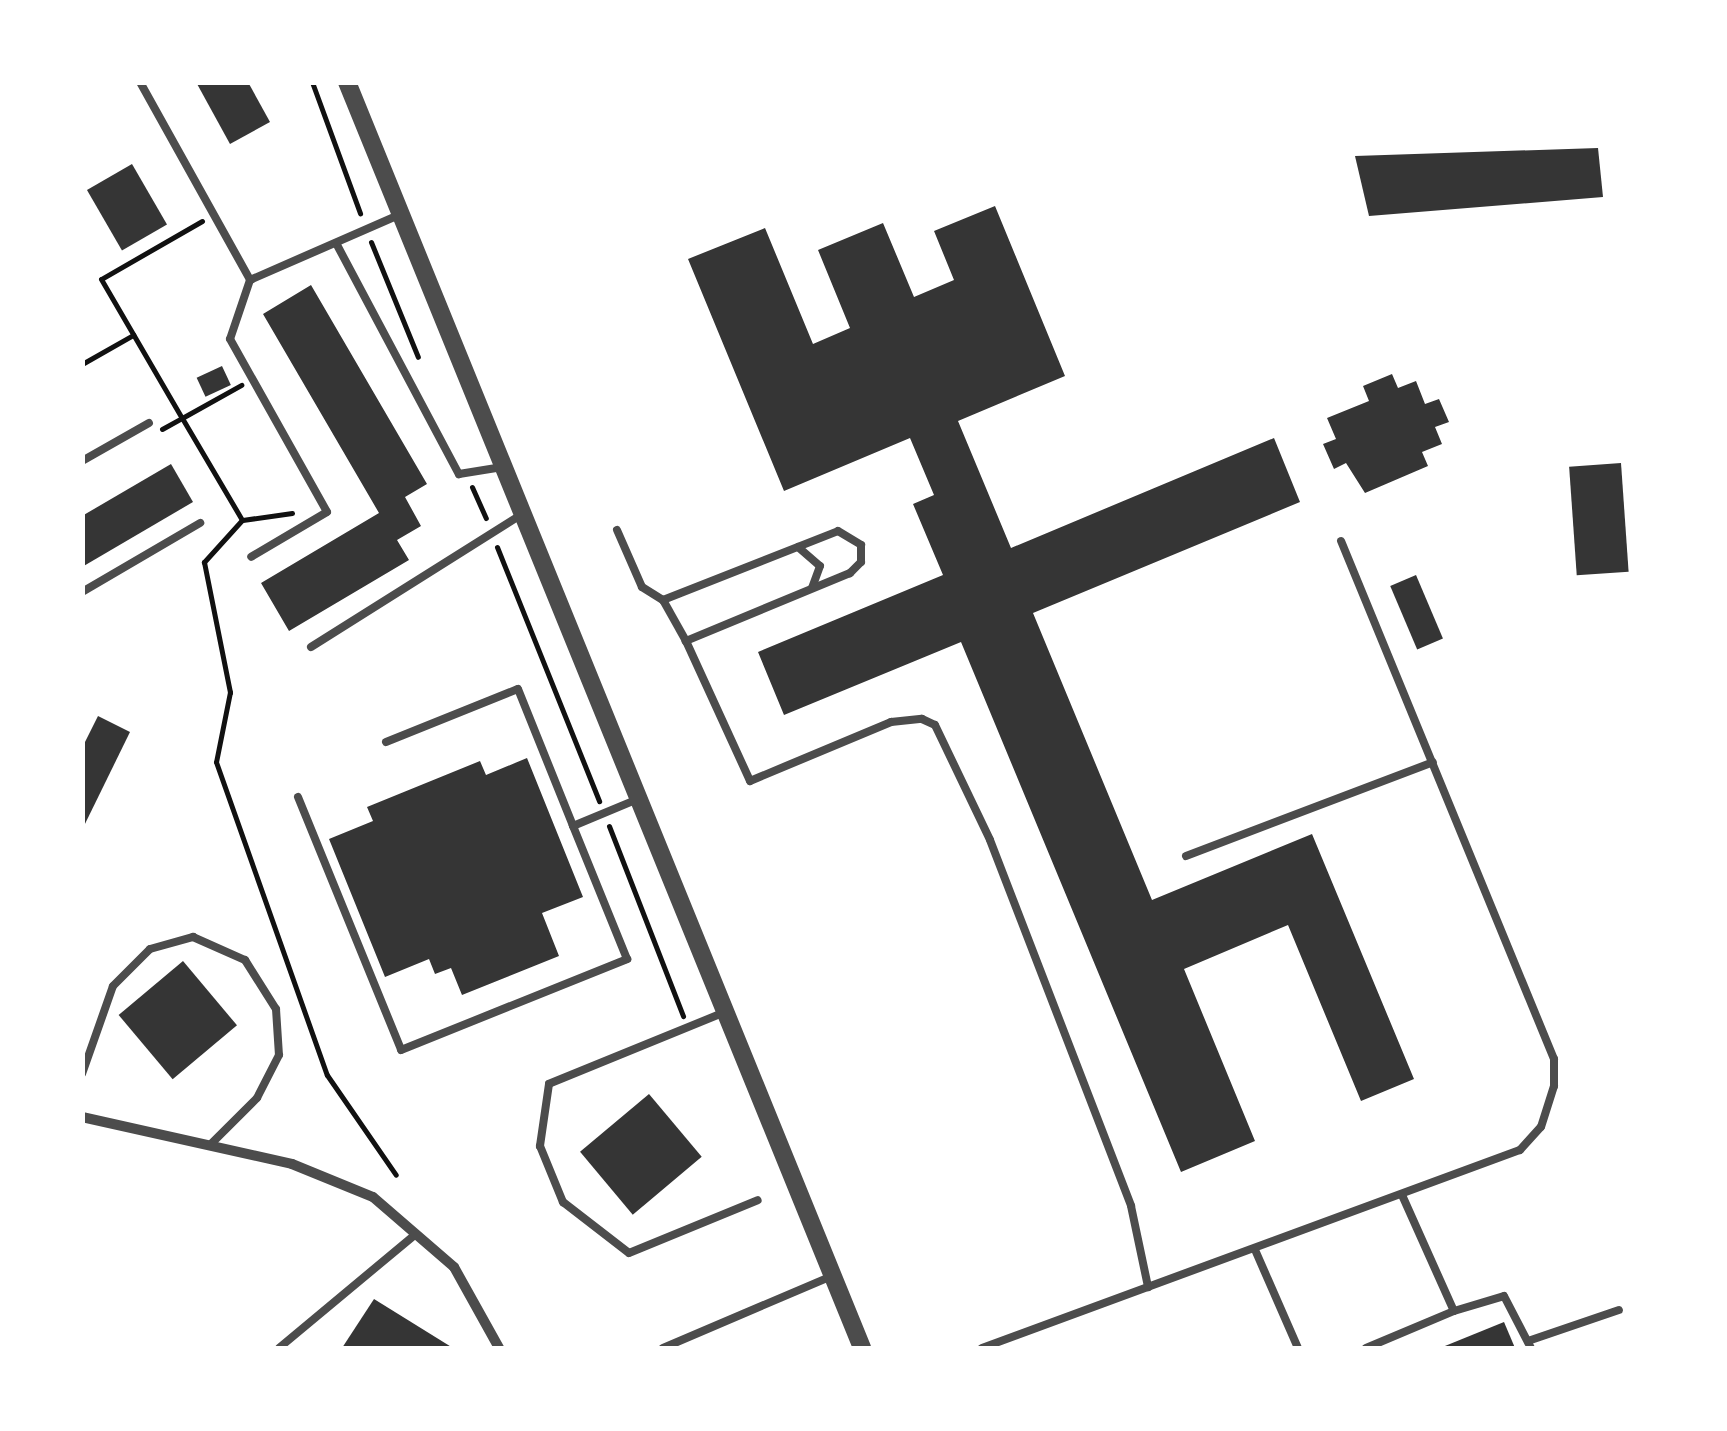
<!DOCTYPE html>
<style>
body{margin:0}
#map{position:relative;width:1727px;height:1431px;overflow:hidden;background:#fff;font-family:Arial,sans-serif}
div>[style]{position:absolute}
.building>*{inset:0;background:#353535;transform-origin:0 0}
.path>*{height:5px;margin:-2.5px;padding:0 2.5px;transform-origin:2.5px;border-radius:2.5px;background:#111}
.service>*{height:8px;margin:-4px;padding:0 4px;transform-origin:4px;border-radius:4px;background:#4c4c4c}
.minor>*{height:10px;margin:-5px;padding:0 5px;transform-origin:5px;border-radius:5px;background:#4c4c4c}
.tertiary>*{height:18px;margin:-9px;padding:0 9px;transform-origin:9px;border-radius:9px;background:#4c4c4c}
span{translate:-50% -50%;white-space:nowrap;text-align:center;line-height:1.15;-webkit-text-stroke:8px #fff;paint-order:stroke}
.frame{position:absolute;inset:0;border:85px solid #fff;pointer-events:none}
</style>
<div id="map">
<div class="building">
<div style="clip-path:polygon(196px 82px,248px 82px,270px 122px,230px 144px)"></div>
<div style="clip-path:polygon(1598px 148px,1603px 197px,1369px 216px,1355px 156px)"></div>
<div style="left:132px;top:164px;width:70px;height:52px;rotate:60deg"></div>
<div style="clip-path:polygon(995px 206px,1065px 376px,958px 421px,1011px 548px,1274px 438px,1300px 502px,1033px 613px,1152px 900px,1312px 834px,1414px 1079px,1361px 1101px,1288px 925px,1184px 969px,1255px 1141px,1181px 1172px,961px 642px,784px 715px,758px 652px,943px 575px,913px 504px,934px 495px,910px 438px,784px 491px,688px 259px,765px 228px,813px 344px,850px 328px,818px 250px,883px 223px,914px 297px,954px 280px,934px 231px)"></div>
<div style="clip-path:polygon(311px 285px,427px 484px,405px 497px,421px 526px,397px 540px,409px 560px,289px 631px,261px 583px,379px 513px,263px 314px)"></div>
<div style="left:222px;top:366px;width:21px;height:28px;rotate:65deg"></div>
<div style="clip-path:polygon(1392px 374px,1398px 388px,1416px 381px,1425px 404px,1439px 399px,1449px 422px,1435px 427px,1442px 444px,1422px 452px,1428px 466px,1365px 493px,1346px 463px,1334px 469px,1323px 444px,1336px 439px,1327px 418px,1369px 401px,1363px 386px)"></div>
<div style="left:1621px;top:463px;width:109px;height:52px;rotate:86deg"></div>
<div style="clip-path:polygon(171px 464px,193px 502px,82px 567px,82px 516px)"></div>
<div style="left:1416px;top:575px;width:69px;height:28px;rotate:67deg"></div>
<div style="clip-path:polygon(98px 716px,130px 732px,82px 830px,82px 748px)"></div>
<div style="clip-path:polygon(527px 758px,583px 897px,542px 913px,559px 956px,462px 995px,451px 968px,435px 974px,429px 959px,385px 977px,329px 839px,373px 821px,367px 807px,480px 761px,486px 775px)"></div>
<div style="left:183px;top:961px;width:84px;height:84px;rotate:50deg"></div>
<div style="left:649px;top:1094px;width:82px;height:90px;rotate:50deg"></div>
<div style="clip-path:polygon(374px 1299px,453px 1348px,342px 1348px)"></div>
<div style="clip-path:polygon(1504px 1322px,1515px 1348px,1440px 1348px)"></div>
</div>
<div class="path">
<div style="left:312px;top:82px;width:140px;rotate:69.9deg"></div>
<div style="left:202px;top:221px;width:116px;rotate:150.1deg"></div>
<div style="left:101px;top:279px;width:161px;rotate:59.8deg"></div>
<div style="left:182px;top:418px;width:68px;rotate:-29.2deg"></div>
<div style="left:371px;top:242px;width:124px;rotate:67.8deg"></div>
<div style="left:82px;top:364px;width:59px;rotate:-29.6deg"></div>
<div style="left:162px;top:429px;width:23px;rotate:-29deg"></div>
<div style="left:182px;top:418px;width:118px;rotate:59.5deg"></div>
<div style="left:472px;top:487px;width:34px;rotate:66deg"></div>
<div style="left:292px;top:513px;width:50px;rotate:172deg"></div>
<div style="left:242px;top:520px;width:57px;rotate:132.1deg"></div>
<div style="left:204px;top:562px;width:133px;rotate:78.7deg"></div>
<div style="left:230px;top:692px;width:71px;rotate:101.3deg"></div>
<div style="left:216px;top:762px;width:332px;rotate:70.5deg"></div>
<div style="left:327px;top:1075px;width:121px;rotate:55.4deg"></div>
<div style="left:497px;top:547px;width:274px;rotate:68.1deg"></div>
<div style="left:609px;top:826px;width:204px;rotate:68.7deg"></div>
</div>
<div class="service">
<div style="left:140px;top:82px;width:227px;rotate:60.9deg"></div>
<div style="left:250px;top:280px;width:62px;rotate:108.7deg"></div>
<div style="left:230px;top:339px;width:198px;rotate:60.7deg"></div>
<div style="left:327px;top:512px;width:88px;rotate:149.4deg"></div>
<div style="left:336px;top:243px;width:262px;rotate:62deg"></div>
<div style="left:459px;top:474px;width:44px;rotate:-9.2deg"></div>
<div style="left:250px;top:280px;width:163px;rotate:-23.6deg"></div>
<div style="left:82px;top:461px;width:77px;rotate:-29.6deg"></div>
<div style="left:617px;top:530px;width:62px;rotate:66.3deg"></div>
<div style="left:642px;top:587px;width:25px;rotate:32deg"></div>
<div style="left:663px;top:600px;width:47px;rotate:60.7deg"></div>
<div style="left:686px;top:641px;width:154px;rotate:65.4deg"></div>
<div style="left:750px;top:781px;width:153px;rotate:-22.7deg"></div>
<div style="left:891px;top:722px;width:31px;rotate:-6deg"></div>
<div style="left:922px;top:719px;width:14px;rotate:25deg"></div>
<div style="left:935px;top:725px;width:127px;rotate:64.4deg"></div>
<div style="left:990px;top:840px;width:392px;rotate:68.9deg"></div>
<div style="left:1131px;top:1206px;width:83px;rotate:78.1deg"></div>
<div style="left:798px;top:547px;width:29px;rotate:41deg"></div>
<div style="left:820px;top:566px;width:23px;rotate:110deg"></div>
<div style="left:82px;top:592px;width:137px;rotate:-30.3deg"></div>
<div style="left:663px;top:600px;width:188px;rotate:-21.5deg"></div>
<div style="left:838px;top:531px;width:27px;rotate:31deg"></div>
<div style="left:861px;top:545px;width:17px;rotate:90deg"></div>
<div style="left:861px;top:562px;width:16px;rotate:135deg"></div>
<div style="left:850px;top:573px;width:178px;rotate:157.5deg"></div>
<div style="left:311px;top:647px;width:249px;rotate:-32.2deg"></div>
<div style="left:386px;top:742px;width:142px;rotate:-21.9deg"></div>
<div style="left:518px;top:689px;width:148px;rotate:68.1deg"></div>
<div style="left:573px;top:826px;width:70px;rotate:-22.6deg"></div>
<div style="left:298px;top:797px;width:273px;rotate:67.8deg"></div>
<div style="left:401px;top:1050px;width:244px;rotate:-21.9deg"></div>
<div style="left:627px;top:959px;width:144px;rotate:-112.1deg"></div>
<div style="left:1186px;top:856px;width:264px;rotate:-20.8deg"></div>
<div style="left:725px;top:1012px;width:190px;rotate:157.8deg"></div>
<div style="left:549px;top:1084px;width:63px;rotate:98.3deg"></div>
<div style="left:540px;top:1146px;width:61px;rotate:67.7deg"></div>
<div style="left:563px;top:1202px;width:83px;rotate:37.7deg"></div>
<div style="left:629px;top:1253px;width:139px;rotate:-22.3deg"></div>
<div style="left:82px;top:1074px;width:93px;rotate:-70.6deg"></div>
<div style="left:113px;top:986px;width:52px;rotate:-45deg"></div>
<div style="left:150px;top:949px;width:45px;rotate:-15.6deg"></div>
<div style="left:193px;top:937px;width:57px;rotate:23.9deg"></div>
<div style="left:245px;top:960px;width:58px;rotate:57.7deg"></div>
<div style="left:276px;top:1009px;width:46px;rotate:86.3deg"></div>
<div style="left:279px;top:1055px;width:48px;rotate:117.1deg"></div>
<div style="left:257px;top:1098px;width:66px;rotate:135deg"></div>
<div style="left:1402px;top:1195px;width:127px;rotate:65.9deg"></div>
<div style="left:1454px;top:1311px;width:52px;rotate:-16.7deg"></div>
<div style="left:1504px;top:1296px;width:59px;rotate:62.6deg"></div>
<div style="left:1256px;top:1252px;width:105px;rotate:66.4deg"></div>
<div style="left:1528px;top:1341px;width:96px;rotate:-18.8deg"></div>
<div style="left:279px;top:1348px;width:178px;rotate:-39.8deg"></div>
<div style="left:663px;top:1348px;width:184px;rotate:-23.1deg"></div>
<div style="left:982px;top:1348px;width:573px;rotate:-20.21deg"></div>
<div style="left:1520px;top:1150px;width:31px;rotate:-48deg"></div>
<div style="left:1541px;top:1127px;width:43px;rotate:-72.4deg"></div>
<div style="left:1554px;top:1086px;width:27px;rotate:-90deg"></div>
<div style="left:1554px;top:1059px;width:560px;rotate:-112.35deg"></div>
<div style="left:1366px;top:1348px;width:95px;rotate:-22.8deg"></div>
</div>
<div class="minor">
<div style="left:82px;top:1117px;width:215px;rotate:12.6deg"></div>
<div style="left:292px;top:1164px;width:87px;rotate:22.2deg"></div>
<div style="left:373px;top:1197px;width:107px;rotate:40.8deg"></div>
<div style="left:454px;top:1267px;width:93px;rotate:60.9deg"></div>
</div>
<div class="tertiary">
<div style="left:347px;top:82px;width:1367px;rotate:67.86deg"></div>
</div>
<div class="frame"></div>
</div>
